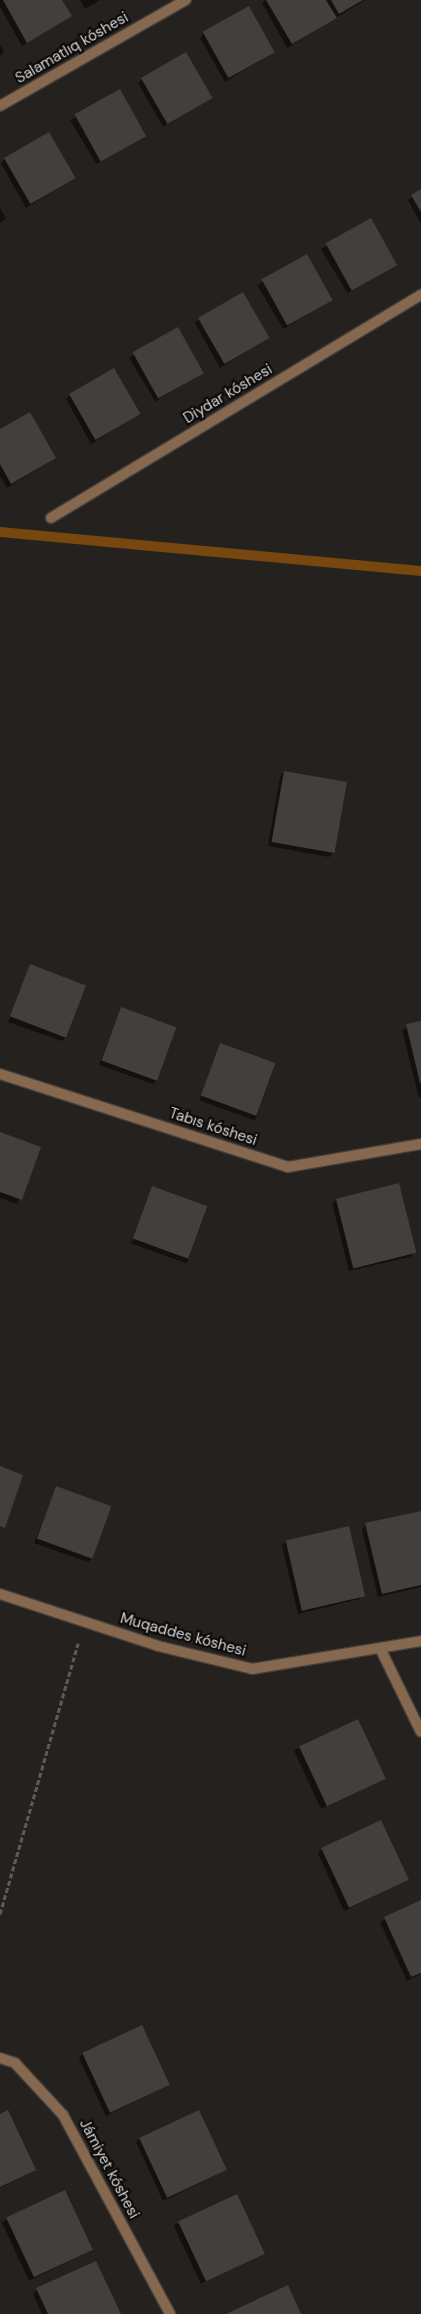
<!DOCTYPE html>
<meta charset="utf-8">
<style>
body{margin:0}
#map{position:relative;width:421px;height:2314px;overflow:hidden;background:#24211e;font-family:"DM Sans",sans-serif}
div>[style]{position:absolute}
.shadow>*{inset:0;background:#0007;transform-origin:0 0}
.stream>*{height:10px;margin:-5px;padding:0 5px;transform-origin:5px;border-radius:5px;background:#78470f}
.building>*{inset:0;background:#433f3d;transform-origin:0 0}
.path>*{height:3px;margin-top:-1.5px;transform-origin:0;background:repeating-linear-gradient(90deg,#5d5a58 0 5px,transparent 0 7.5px)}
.roads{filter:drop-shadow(1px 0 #413e3b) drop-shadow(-1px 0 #413e3b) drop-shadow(0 1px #413e3b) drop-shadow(0 -1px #413e3b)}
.street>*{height:10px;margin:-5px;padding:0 5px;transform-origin:5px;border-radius:5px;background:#85684e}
span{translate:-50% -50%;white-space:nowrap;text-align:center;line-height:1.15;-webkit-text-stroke:4.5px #0c0b0a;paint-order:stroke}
.street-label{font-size:15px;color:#d7d4d3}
</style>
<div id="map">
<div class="shadow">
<div style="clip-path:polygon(0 0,61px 0,70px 16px,22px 46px,0 7px)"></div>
<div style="clip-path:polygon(80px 0,100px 0,85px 9px)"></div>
<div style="clip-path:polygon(265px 0,365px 0,287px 48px,262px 3px)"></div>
<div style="clip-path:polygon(204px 33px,273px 52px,225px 82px,200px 38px)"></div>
<div style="clip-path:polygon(0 44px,4px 52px,0 56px)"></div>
<div style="clip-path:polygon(142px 79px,211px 98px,163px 127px,138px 83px)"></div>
<div style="left:119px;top:91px;width:51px;height:57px;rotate:59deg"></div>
<div style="clip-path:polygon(5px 159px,74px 178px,26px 208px,1px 163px)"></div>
<div style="clip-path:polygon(421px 191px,421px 224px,408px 200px)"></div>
<div style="clip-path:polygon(0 208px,6px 218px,0 223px)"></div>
<div style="left:370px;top:220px;width:51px;height:57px;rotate:59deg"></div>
<div style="left:306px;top:256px;width:51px;height:57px;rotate:59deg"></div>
<div style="clip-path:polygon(199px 319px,268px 338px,220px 368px,195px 323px)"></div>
<div style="left:177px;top:329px;width:51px;height:56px;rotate:59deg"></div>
<div style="clip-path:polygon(70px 395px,139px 414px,91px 444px,66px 399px)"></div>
<div style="clip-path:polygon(0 430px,55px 458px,7px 488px,0 476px)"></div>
<div style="clip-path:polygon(284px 772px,333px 853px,329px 857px,268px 846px,280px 777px)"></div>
<div style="clip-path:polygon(30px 966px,67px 1037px,62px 1041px,8px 1022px)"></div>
<div style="clip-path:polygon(121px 1009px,157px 1080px,153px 1084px,99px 1065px)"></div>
<div style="clip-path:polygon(421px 1022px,421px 1097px,419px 1098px,402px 1030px)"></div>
<div style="left:220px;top:1044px;width:59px;height:60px;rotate:20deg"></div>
<div style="clip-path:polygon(0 1134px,40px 1148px,17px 1204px,0 1198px)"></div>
<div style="left:152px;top:1187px;width:59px;height:60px;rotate:20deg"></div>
<div style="clip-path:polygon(337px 1199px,414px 1253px,410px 1257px,349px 1271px,332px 1203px)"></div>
<div style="clip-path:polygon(57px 1487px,93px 1558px,88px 1562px,34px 1543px)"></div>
<div style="clip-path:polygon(421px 1512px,421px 1587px,378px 1597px,362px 1529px,366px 1525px)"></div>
<div style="clip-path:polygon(287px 1541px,363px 1595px,359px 1599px,298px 1614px,282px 1545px)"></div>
<div style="left:358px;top:1720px;width:65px;height:71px;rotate:65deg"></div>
<div style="clip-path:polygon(322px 1849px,407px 1880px,344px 1911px,318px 1853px)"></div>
<div style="clip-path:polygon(421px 1901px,421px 1974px,407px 1981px,380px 1922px)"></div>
<div style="clip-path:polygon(83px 2053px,169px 2085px,106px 2116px,79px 2058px)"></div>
<div style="clip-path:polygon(0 2115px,34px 2170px,0 2188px)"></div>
<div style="clip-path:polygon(140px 2138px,226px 2170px,163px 2201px,136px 2142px)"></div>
<div style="left:237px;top:2196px;width:64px;height:70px;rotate:65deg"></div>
<div style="clip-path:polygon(7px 2219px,92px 2250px,29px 2281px,2px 2223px)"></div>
<div style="clip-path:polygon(37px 2290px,119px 2314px,42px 2314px,33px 2294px)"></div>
</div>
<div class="stream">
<div style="left:0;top:532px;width:423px;rotate:5.3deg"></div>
</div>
<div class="building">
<div style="clip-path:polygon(3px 0,62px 0,72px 16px,27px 43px)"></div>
<div style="clip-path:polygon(266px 0,326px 0,337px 18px,292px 44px)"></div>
<div style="clip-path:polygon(331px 0,363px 0,339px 14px)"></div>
<div style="left:249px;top:6px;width:53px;height:53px;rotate:61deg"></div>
<div style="left:186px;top:52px;width:53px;height:52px;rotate:60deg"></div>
<div style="left:120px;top:89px;width:54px;height:52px;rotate:61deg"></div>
<div style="left:49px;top:132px;width:53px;height:52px;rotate:60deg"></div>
<div style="clip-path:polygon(421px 189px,421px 212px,411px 195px)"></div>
<div style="left:371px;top:218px;width:54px;height:52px;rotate:61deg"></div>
<div style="left:307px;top:254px;width:53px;height:52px;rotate:61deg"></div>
<div style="left:243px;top:292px;width:53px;height:52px;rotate:60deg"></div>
<div style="left:178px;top:327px;width:53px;height:52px;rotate:61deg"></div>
<div style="left:114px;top:368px;width:53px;height:52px;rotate:60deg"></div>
<div style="clip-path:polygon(30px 412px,56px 458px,11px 484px,0 464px,0 429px)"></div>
<div style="left:284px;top:771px;width:64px;height:72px;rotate:10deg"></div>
<div style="left:30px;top:964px;width:60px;height:56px;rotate:21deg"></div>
<div style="left:121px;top:1007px;width:59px;height:57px;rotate:20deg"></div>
<div style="clip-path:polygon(421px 1021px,421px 1083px,420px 1083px,406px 1024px)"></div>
<div style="left:220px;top:1043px;width:59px;height:56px;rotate:20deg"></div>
<div style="clip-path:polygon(0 1132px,41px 1147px,22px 1200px,0 1192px)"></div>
<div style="left:399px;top:1183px;width:72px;height:65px;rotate:76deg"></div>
<div style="left:152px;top:1186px;width:59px;height:56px;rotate:20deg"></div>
<div style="clip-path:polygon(0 1466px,23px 1475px,5px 1528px,0 1526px)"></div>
<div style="left:56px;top:1486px;width:59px;height:56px;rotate:20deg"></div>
<div style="clip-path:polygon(421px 1511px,421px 1585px,382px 1594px,365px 1523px)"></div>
<div style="left:349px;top:1526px;width:72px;height:65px;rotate:77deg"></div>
<div style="left:358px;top:1719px;width:66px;height:65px;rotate:65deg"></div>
<div style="left:381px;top:1820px;width:66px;height:66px;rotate:65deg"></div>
<div style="clip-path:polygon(421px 1900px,421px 1973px,411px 1977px,384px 1917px)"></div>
<div style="left:142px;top:2025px;width:66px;height:66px;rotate:65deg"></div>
<div style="clip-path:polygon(8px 2110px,36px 2170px,0 2187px,0 2114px)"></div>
<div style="left:199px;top:2110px;width:66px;height:66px;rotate:65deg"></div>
<div style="left:65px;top:2190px;width:66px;height:65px;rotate:65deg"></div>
<div style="left:237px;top:2194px;width:66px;height:65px;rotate:65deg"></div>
<div style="clip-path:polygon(96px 2261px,121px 2314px,48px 2314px,36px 2288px)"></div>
<div style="clip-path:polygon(288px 2285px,301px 2314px,228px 2314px,228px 2313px)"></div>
</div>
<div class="path">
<div style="left:0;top:1914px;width:282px;rotate:-73.9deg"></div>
</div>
<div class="roads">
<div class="street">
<div style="left:0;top:106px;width:214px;rotate:-29.7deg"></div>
<div style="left:51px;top:518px;width:432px;rotate:-31.1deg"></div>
<div style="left:0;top:1074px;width:303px;rotate:17.9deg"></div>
<div style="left:288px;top:1167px;width:135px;rotate:-9.8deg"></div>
<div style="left:0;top:1594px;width:166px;rotate:18.2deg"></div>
<div style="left:158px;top:1646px;width:97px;rotate:13.7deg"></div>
<div style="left:252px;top:1669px;width:171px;rotate:-9.4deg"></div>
<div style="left:380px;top:1648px;width:93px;rotate:64deg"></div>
<div style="left:0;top:2058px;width:16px;rotate:18deg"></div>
<div style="left:15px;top:2063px;width:71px;rotate:47.3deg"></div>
<div style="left:63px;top:2115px;width:226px;rotate:61.7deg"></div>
</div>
</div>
<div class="street-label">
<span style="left:72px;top:48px;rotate:-30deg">Salamatlıq kóshesi</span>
<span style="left:228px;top:394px;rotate:-31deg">Diydar kóshesi</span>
<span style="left:213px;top:1127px;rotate:18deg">Tabıs kóshesi</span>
<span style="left:183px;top:1635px;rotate:15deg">Muqaddes kóshesi</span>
<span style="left:109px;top:2169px;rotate:62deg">Jámiyet kóshesi</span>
</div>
</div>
